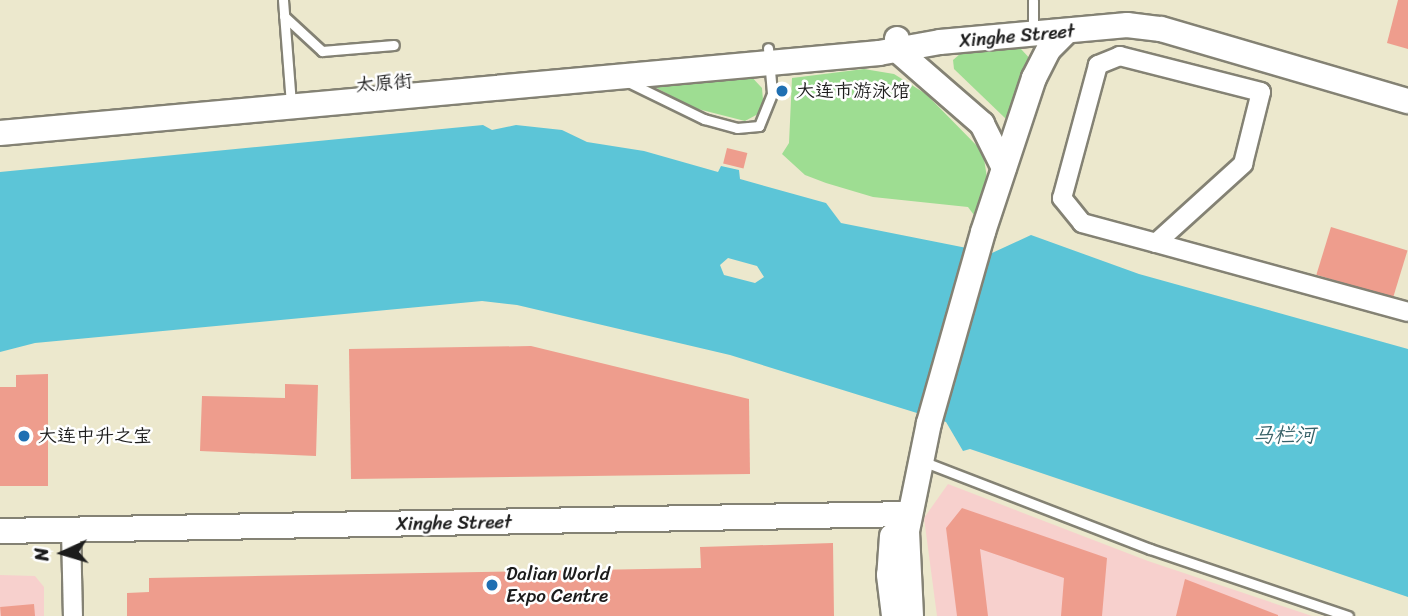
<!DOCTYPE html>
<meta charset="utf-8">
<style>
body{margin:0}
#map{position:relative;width:1408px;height:616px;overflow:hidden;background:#ece8cd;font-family:Sriracha,"LXGW WenKai TC",sans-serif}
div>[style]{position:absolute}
.built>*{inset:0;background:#f7d0cd}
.green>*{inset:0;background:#9edd92}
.water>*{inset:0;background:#5cc5d7}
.building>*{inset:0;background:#ee9d8d;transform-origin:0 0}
.roads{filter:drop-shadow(2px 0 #848274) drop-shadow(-2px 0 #848274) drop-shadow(0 2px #848274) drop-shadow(0 -2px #848274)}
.lane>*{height:9px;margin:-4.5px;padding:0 4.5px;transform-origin:4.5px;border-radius:4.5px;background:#fff}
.street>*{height:18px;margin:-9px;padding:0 9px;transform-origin:9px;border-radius:9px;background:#fff}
.secondary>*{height:24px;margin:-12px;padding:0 12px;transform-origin:12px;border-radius:12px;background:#fff}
.dots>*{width:19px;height:19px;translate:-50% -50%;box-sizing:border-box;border:4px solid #fff;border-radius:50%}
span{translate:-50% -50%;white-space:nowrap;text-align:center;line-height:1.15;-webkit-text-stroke:5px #fff;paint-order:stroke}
.street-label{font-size:19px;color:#1c1c1c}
.poi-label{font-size:19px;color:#1c1c1c}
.left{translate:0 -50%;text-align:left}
.water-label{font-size:21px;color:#366067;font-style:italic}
.north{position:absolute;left:28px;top:518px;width:70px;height:70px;-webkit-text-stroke:5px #fff;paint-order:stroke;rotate:266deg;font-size:19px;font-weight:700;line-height:28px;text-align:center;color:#1c1c1c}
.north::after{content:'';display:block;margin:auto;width:24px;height:32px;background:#1c1c1c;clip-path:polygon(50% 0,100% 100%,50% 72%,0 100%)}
</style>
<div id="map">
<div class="built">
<div style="clip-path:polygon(948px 484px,1148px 561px,1312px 616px,937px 616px,924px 518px)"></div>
<div style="clip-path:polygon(0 575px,35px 576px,44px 587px,44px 616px,0 616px)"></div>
</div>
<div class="green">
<div style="clip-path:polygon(1020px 48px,1034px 63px,1014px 116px,1005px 118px,954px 69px,953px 60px,960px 54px)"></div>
<div style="clip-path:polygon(864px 69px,894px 74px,926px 94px,983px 152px,989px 191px,980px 223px,968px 207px,873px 197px,826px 183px,805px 175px,782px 154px,789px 143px,792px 78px)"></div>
<div style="clip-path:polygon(748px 73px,762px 88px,763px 100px,758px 114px,745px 121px,694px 108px,649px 84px)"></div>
</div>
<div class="water">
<div style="clip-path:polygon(evenodd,483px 125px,492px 130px,516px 125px,562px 130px,587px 142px,644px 151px,718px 172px,721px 166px,739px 170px,740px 179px,826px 203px,841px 223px,992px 253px,1031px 235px,1139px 274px,1408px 349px,1408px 597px,970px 449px,963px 451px,946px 422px,730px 355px,517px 305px,482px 301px,35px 343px,0 352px,0 172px,483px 125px,728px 258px,757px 266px,764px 277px,755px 283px,724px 275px,720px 265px,728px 258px)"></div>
</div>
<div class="building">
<div style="clip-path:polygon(1398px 0,1408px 0,1408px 49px,1387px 43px)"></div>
<div style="left:727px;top:148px;width:21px;height:16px;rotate:14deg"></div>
<div style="left:1331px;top:227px;width:80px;height:50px;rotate:17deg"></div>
<div style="clip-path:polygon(531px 346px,749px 399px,750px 474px,351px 479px,349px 349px)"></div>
<div style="clip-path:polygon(48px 374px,48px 486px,0 486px,0 387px,16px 387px,16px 375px)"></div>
<div style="clip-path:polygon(285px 384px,318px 385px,316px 456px,200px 451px,202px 396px,285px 398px)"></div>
<div style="clip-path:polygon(962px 508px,1107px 558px,1102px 616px,1061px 616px,1064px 578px,980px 549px,988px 616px,957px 616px,946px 528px)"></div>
<div style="clip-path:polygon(833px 543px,834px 616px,127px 616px,127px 593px,149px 592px,149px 578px,701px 568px,700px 547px)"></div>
<div style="clip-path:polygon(1185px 579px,1278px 615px,1278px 616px,1176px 616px)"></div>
<div style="left:34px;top:604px;width:12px;height:34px;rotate:85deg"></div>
</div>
<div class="roads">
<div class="lane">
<div style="left:283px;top:0;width:105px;rotate:85.6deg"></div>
<div style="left:284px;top:16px;width:52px;rotate:42.6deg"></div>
<div style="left:322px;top:51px;width:72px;rotate:-4.8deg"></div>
<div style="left:1033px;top:30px;width:30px;rotate:-90deg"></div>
<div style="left:628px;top:82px;width:85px;rotate:26deg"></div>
<div style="left:704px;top:119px;width:34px;rotate:15deg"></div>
<div style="left:737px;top:128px;width:22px;rotate:-5deg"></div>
<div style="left:759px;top:126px;width:35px;rotate:-68deg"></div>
<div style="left:772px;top:93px;width:45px;rotate:-95.1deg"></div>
<div style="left:922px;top:461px;width:244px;rotate:21.1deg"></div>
<div style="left:1150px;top:549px;width:209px;rotate:18.7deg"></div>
</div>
<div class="street">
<div style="left:1156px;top:243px;width:118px;rotate:-42.2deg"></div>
<div style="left:1243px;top:164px;width:74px;rotate:-76deg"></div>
<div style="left:1261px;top:92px;width:146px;rotate:-165.7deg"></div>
<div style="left:1120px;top:56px;width:24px;rotate:158deg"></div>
<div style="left:1098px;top:65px;width:138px;rotate:105.1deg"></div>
<div style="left:1062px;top:198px;width:32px;rotate:51deg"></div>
<div style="left:1082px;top:223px;width:77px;rotate:15.1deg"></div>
<div style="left:1156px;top:243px;width:261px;rotate:15.3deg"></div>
<div style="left:71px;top:530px;width:86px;rotate:88.7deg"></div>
</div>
<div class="secondary">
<div style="left:897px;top:39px;width:11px;rotate:90deg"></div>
<div style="left:897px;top:50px;width:113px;rotate:41deg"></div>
<div style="left:982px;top:124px;width:49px;rotate:63.4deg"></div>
<div style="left:0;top:133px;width:883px;rotate:-5.2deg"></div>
<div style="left:879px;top:53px;width:62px;rotate:-10.2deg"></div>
<div style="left:940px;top:42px;width:188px;rotate:-5.2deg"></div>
<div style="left:1127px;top:25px;width:34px;rotate:7deg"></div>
<div style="left:1161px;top:29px;width:257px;rotate:16.3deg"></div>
<div style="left:0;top:531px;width:909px;rotate:-1.07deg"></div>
<div style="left:892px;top:536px;width:39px;rotate:94deg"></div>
<div style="left:889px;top:575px;width:41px;rotate:83deg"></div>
<div style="left:911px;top:616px;width:85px;rotate:-92.7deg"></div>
<div style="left:907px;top:531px;width:110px;rotate:-78.5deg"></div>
<div style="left:929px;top:423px;width:198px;rotate:-74.2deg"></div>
<div style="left:983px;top:232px;width:162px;rotate:-71.7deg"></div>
<div style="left:1034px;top:78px;width:33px;rotate:-63deg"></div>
<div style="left:1049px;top:49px;width:25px;rotate:-45deg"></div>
</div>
</div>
<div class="dots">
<div style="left:782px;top:91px;background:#1f6fb2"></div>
<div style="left:24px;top:436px;background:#1f6fb2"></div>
<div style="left:492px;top:585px;background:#1f6fb2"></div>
</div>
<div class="street-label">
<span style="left:1017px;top:36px;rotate:-5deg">Xinghe Street</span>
<span style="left:384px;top:83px;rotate:-5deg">太原街</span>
<span style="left:454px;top:523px;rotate:-1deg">Xinghe Street</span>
</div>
<div class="poi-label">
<span class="left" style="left:796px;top:91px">大连市游泳馆</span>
<span class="left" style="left:38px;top:436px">大连中升之宝</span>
<span class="left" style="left:506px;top:585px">Dalian World<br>Expo Centre</span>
</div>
<div class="water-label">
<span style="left:1284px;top:435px">马栏河</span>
</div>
<div class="north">N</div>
</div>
